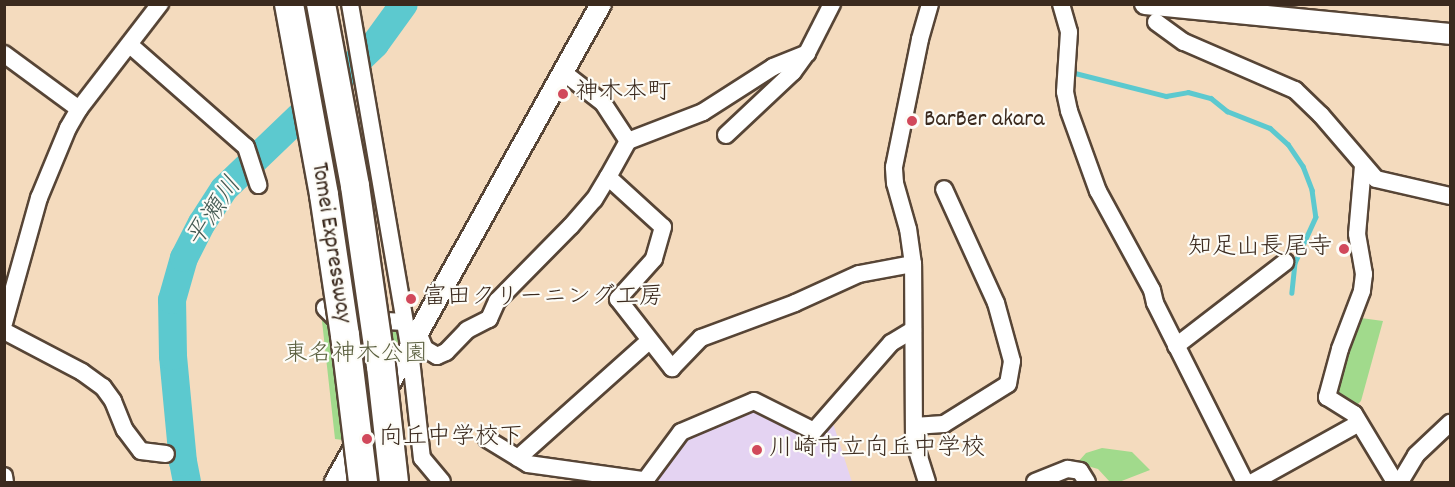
<!DOCTYPE html>
<meta charset="utf-8">
<style>
body{margin:0}
#map{position:relative;width:1455px;height:487px;overflow:hidden;background:#f4dbbe;font-family:Dekko,"Klee One",sans-serif}
div>[style]{position:absolute}
.built>*{inset:0;background:#e4d3f2}
.green>*{inset:0;background:#a1da8c}
.stream>*{height:4.5px;margin:-2.25px;padding:0 2.25px;transform-origin:2.25px;border-radius:2.25px;background:#5cc9cf}
.river>*{height:28px;margin:-14px;padding:0 14px;transform-origin:14px;border-radius:14px;background:#5cc9cf}
.roads{filter:drop-shadow(2px 0 #574536) drop-shadow(-2px 0 #574536) drop-shadow(0 2px #574536) drop-shadow(0 -2px #574536)}
.minor>*{height:16px;margin:-8px;padding:0 8px;transform-origin:8px;border-radius:8px;background:#fff}
.tertiary>*{height:20px;margin:-10px;padding:0 10px;transform-origin:10px;border-radius:10px;background:#fff}
.bridges{filter:drop-shadow(2px 0 #574536) drop-shadow(-2px 0 #574536) drop-shadow(0 2px #574536) drop-shadow(0 -2px #574536)}
.motorway-bridge>*{height:28px;margin:-14px;padding:0 14px;transform-origin:14px;border-radius:14px;background:#fff}
.dots>*{width:16px;height:16px;translate:-50% -50%;box-sizing:border-box;border:3px solid #fdfcf7;border-radius:50%}
span{translate:-50% -50%;white-space:nowrap;text-align:center;line-height:1.15;-webkit-text-stroke:4.5px #fdfcf7;paint-order:stroke}
.poi-label{font-size:24px;color:#3b2a1e}
.left{translate:0 -50%;text-align:left}
.right{translate:-100% -50%;text-align:right}
.street-label{font-size:24px;color:#3b2a1e}
.park-label{font-size:24px;color:#5a5f3f}
.water-label{font-size:26px;color:#455a53;font-style:italic}
.frame{position:absolute;inset:0;border:6px solid #3b2a1e;pointer-events:none}
</style>
<div id="map">
<div class="built">
<div style="clip-path:polygon(752px 407px,813px 439px,831px 417px,852px 482px,649px 482px,684px 437px)"></div>
</div>
<div class="green">
<div style="clip-path:polygon(321px 312px,334px 323px,400px 331px,400px 338px,343px 440px,335px 439px)"></div>
<div style="clip-path:polygon(1361px 318px,1383px 321px,1361px 401px,1355px 407px,1341px 399px,1337px 386px,1346px 352px)"></div>
<div style="clip-path:polygon(1102px 448px,1132px 452px,1150px 470px,1119px 482px,1110px 482px,1098px 469px,1077px 463px,1086px 453px)"></div>
</div>
<div class="stream">
<div style="left:1075px;top:73px;width:94px;rotate:14.2deg"></div>
<div style="left:1166px;top:96px;width:22px;rotate:-10deg"></div>
<div style="left:1188px;top:92px;width:24px;rotate:15deg"></div>
<div style="left:1211px;top:98px;width:21px;rotate:39deg"></div>
<div style="left:1227px;top:111px;width:46px;rotate:21.6deg"></div>
<div style="left:1270px;top:128px;width:24px;rotate:42deg"></div>
<div style="left:1288px;top:144px;width:27px;rotate:56deg"></div>
<div style="left:1303px;top:166px;width:26px;rotate:69deg"></div>
<div style="left:1312px;top:190px;width:27px;rotate:82deg"></div>
<div style="left:1316px;top:217px;width:51px;rotate:114.5deg"></div>
<div style="left:1295px;top:263px;width:30px;rotate:96deg"></div>
</div>
<div class="river">
<div style="left:187px;top:482px;width:20px;rotate:-101deg"></div>
<div style="left:183px;top:462px;width:106px;rotate:-95.4deg"></div>
<div style="left:173px;top:356px;width:56px;rotate:-91deg"></div>
<div style="left:172px;top:300px;width:44px;rotate:-74.1deg"></div>
<div style="left:184px;top:258px;width:39px;rotate:-63deg"></div>
<div style="left:202px;top:223px;width:40px;rotate:-57.1deg"></div>
<div style="left:224px;top:189px;width:209px;rotate:-43.8deg"></div>
<div style="left:375px;top:44px;width:49px;rotate:-54.1deg"></div>
</div>
<div class="roads">
<div class="minor">
<div style="left:350px;top:4px;width:351px;rotate:80.2deg"></div>
<div style="left:410px;top:350px;width:109px;rotate:83.7deg"></div>
<div style="left:422px;top:458px;width:31px;rotate:50deg"></div>
<div style="left:1061px;top:4px;width:29px;rotate:74deg"></div>
<div style="left:1069px;top:32px;width:60px;rotate:93.8deg"></div>
<div style="left:1065px;top:92px;width:19px;rotate:78deg"></div>
<div style="left:1069px;top:111px;width:85px;rotate:70.1deg"></div>
<div style="left:1098px;top:191px;width:113px;rotate:61.4deg"></div>
<div style="left:1152px;top:290px;width:13px;rotate:77deg"></div>
<div style="left:1155px;top:303px;width:200px;rotate:63.3deg"></div>
<div style="left:1156px;top:22px;width:34px;rotate:36deg"></div>
<div style="left:1184px;top:42px;width:121px;rotate:23.4deg"></div>
<div style="left:1295px;top:90px;width:36px;rotate:44deg"></div>
<div style="left:1321px;top:115px;width:84px;rotate:49.3deg"></div>
<div style="left:1376px;top:179px;width:76px;rotate:12.9deg"></div>
<div style="left:130px;top:45px;width:154px;rotate:41.3deg"></div>
<div style="left:246px;top:147px;width:40px;rotate:72deg"></div>
<div style="left:4px;top:54px;width:93px;rotate:36.3deg"></div>
<div style="left:726px;top:135px;width:92px;rotate:-43.2deg"></div>
<div style="left:793px;top:72px;width:24px;rotate:-54deg"></div>
<div style="left:628px;top:141px;width:80px;rotate:-21.1deg"></div>
<div style="left:703px;top:112px;width:83px;rotate:-32.7deg"></div>
<div style="left:773px;top:67px;width:37px;rotate:-22deg"></div>
<div style="left:807px;top:53px;width:55px;rotate:-63deg"></div>
<div style="left:1363px;top:166px;width:68px;rotate:95deg"></div>
<div style="left:1357px;top:234px;width:41px;rotate:80.1deg"></div>
<div style="left:1364px;top:274px;width:17px;rotate:97deg"></div>
<div style="left:1362px;top:291px;width:62px;rotate:110.8deg"></div>
<div style="left:1340px;top:349px;width:50px;rotate:105.2deg"></div>
<div style="left:1327px;top:397px;width:32px;rotate:32deg"></div>
<div style="left:1354px;top:414px;width:79px;rotate:58.9deg"></div>
<div style="left:608px;top:177px;width:74px;rotate:42.3deg"></div>
<div style="left:663px;top:227px;width:33px;rotate:106deg"></div>
<div style="left:654px;top:259px;width:54px;rotate:132deg"></div>
<div style="left:618px;top:299px;width:88px;rotate:52deg"></div>
<div style="left:672px;top:368px;width:42px;rotate:-46deg"></div>
<div style="left:701px;top:338px;width:100px;rotate:-20.4deg"></div>
<div style="left:795px;top:303px;width:70px;rotate:-24.4deg"></div>
<div style="left:859px;top:274px;width:55px;rotate:-10.5deg"></div>
<div style="left:325px;top:308px;width:14px;rotate:45deg"></div>
<div style="left:335px;top:318px;width:69px;rotate:3.3deg"></div>
<div style="left:4px;top:323px;width:130px;rotate:-74.4deg"></div>
<div style="left:39px;top:198px;width:76px;rotate:-67.5deg"></div>
<div style="left:68px;top:128px;width:22px;rotate:-60deg"></div>
<div style="left:79px;top:109px;width:133px;rotate:-52.4deg"></div>
<div style="left:4px;top:331px;width:88px;rotate:27.7deg"></div>
<div style="left:82px;top:372px;width:26px;rotate:36deg"></div>
<div style="left:103px;top:387px;width:17px;rotate:54deg"></div>
<div style="left:113px;top:401px;width:31px;rotate:68deg"></div>
<div style="left:125px;top:430px;width:26px;rotate:53deg"></div>
<div style="left:141px;top:451px;width:25px;rotate:7deg"></div>
<div style="left:419px;top:335px;width:15px;rotate:67deg"></div>
<div style="left:425px;top:349px;width:14px;rotate:30deg"></div>
<div style="left:437px;top:356px;width:10px;rotate:-24deg"></div>
<div style="left:446px;top:352px;width:30px;rotate:-46deg"></div>
<div style="left:467px;top:330px;width:25px;rotate:-27deg"></div>
<div style="left:489px;top:319px;width:20px;rotate:-66deg"></div>
<div style="left:497px;top:301px;width:105px;rotate:-45.4deg"></div>
<div style="left:571px;top:226px;width:35px;rotate:-49deg"></div>
<div style="left:594px;top:200px;width:27px;rotate:-59deg"></div>
<div style="left:608px;top:177px;width:41px;rotate:-60.9deg"></div>
<div style="left:628px;top:141px;width:45px;rotate:-123.3deg"></div>
<div style="left:603px;top:103px;width:51px;rotate:-142.2deg"></div>
<div style="left:1176px;top:346px;width:138px;rotate:-37.6deg"></div>
<div style="left:914px;top:426px;width:30px;rotate:-4deg"></div>
<div style="left:944px;top:424px;width:75px;rotate:-32deg"></div>
<div style="left:1008px;top:384px;width:23px;rotate:-80deg"></div>
<div style="left:1012px;top:361px;width:60px;rotate:-105.4deg"></div>
<div style="left:996px;top:303px;width:125px;rotate:-114.5deg"></div>
<div style="left:487px;top:439px;width:48px;rotate:31.4deg"></div>
<div style="left:528px;top:464px;width:117px;rotate:7.9deg"></div>
<div style="left:518px;top:458px;width:176px;rotate:-41.8deg"></div>
<div style="left:4px;top:476px;width:6px;rotate:81deg"></div>
<div style="left:644px;top:482px;width:62px;rotate:-53.5deg"></div>
<div style="left:681px;top:432px;width:79px;rotate:-23deg"></div>
<div style="left:754px;top:401px;width:67px;rotate:26.6deg"></div>
<div style="left:814px;top:431px;width:117px;rotate:-48.8deg"></div>
<div style="left:891px;top:343px;width:26px;rotate:-31deg"></div>
<div style="left:927px;top:482px;width:43px;rotate:-107.6deg"></div>
<div style="left:914px;top:441px;width:177px;rotate:-90.3deg"></div>
<div style="left:913px;top:264px;width:35px;rotate:-98deg"></div>
<div style="left:908px;top:229px;width:48px;rotate:-105.8deg"></div>
<div style="left:895px;top:183px;width:16px;rotate:-94deg"></div>
<div style="left:894px;top:167px;width:131px;rotate:-78.5deg"></div>
<div style="left:920px;top:39px;width:36px;rotate:-74deg"></div>
<div style="left:1035px;top:482px;width:35px;rotate:-22deg"></div>
<div style="left:1068px;top:469px;width:12px;rotate:9deg"></div>
<div style="left:1080px;top:471px;width:13px;rotate:58deg"></div>
<div style="left:1253px;top:482px;width:121px;rotate:-29.1deg"></div>
<div style="left:1400px;top:482px;width:31px;rotate:-59deg"></div>
<div style="left:1416px;top:455px;width:47px;rotate:-43.3deg"></div>
</div>
<div class="tertiary">
<div style="left:1145px;top:4px;width:306px;rotate:5.6deg"></div>
<div style="left:335px;top:482px;width:547px;rotate:-60.9deg"></div>
</div>
</div>
<div class="bridges">
<div class="motorway-bridge">
<div style="left:289px;top:4px;width:194px;rotate:79.6deg"></div>
<div style="left:324px;top:195px;width:142px;rotate:81.5deg"></div>
<div style="left:345px;top:335px;width:148px;rotate:83deg"></div>
<div style="left:321px;top:4px;width:185px;rotate:79.4deg"></div>
<div style="left:355px;top:186px;width:182px;rotate:81.8deg"></div>
<div style="left:381px;top:366px;width:117px;rotate:83.6deg"></div>
</div>
</div>
<div class="dots">
<div style="left:563px;top:94px;background:#d1495b"></div>
<div style="left:912px;top:121px;background:#d1495b"></div>
<div style="left:1344px;top:249px;background:#d1495b"></div>
<div style="left:411px;top:299px;background:#d1495b"></div>
<div style="left:367px;top:439px;background:#d1495b"></div>
<div style="left:757px;top:450px;background:#d1495b"></div>
</div>
<div class="poi-label">
<span class="left" style="left:575px;top:94px">神木本町</span>
<span class="left" style="left:924px;top:121px">BarBer akara</span>
<span class="right" style="left:1332px;top:249px">知足山長尾寺</span>
<span class="left" style="left:423px;top:299px">富田クリーニング工房</span>
<span class="left" style="left:379px;top:439px">向丘中学校下</span>
<span class="left" style="left:769px;top:450px">川崎市立向丘中学校</span>
</div>
<div class="street-label">
<span style="left:330px;top:243px;rotate:81deg">Tomei Expressway</span>
</div>
<div class="park-label">
<span style="left:356px;top:356px">東名神木公園</span>
</div>
<div class="water-label">
<span style="left:215px;top:213px;rotate:-56deg">平瀬川</span>
</div>
<div class="frame"></div>
</div>
